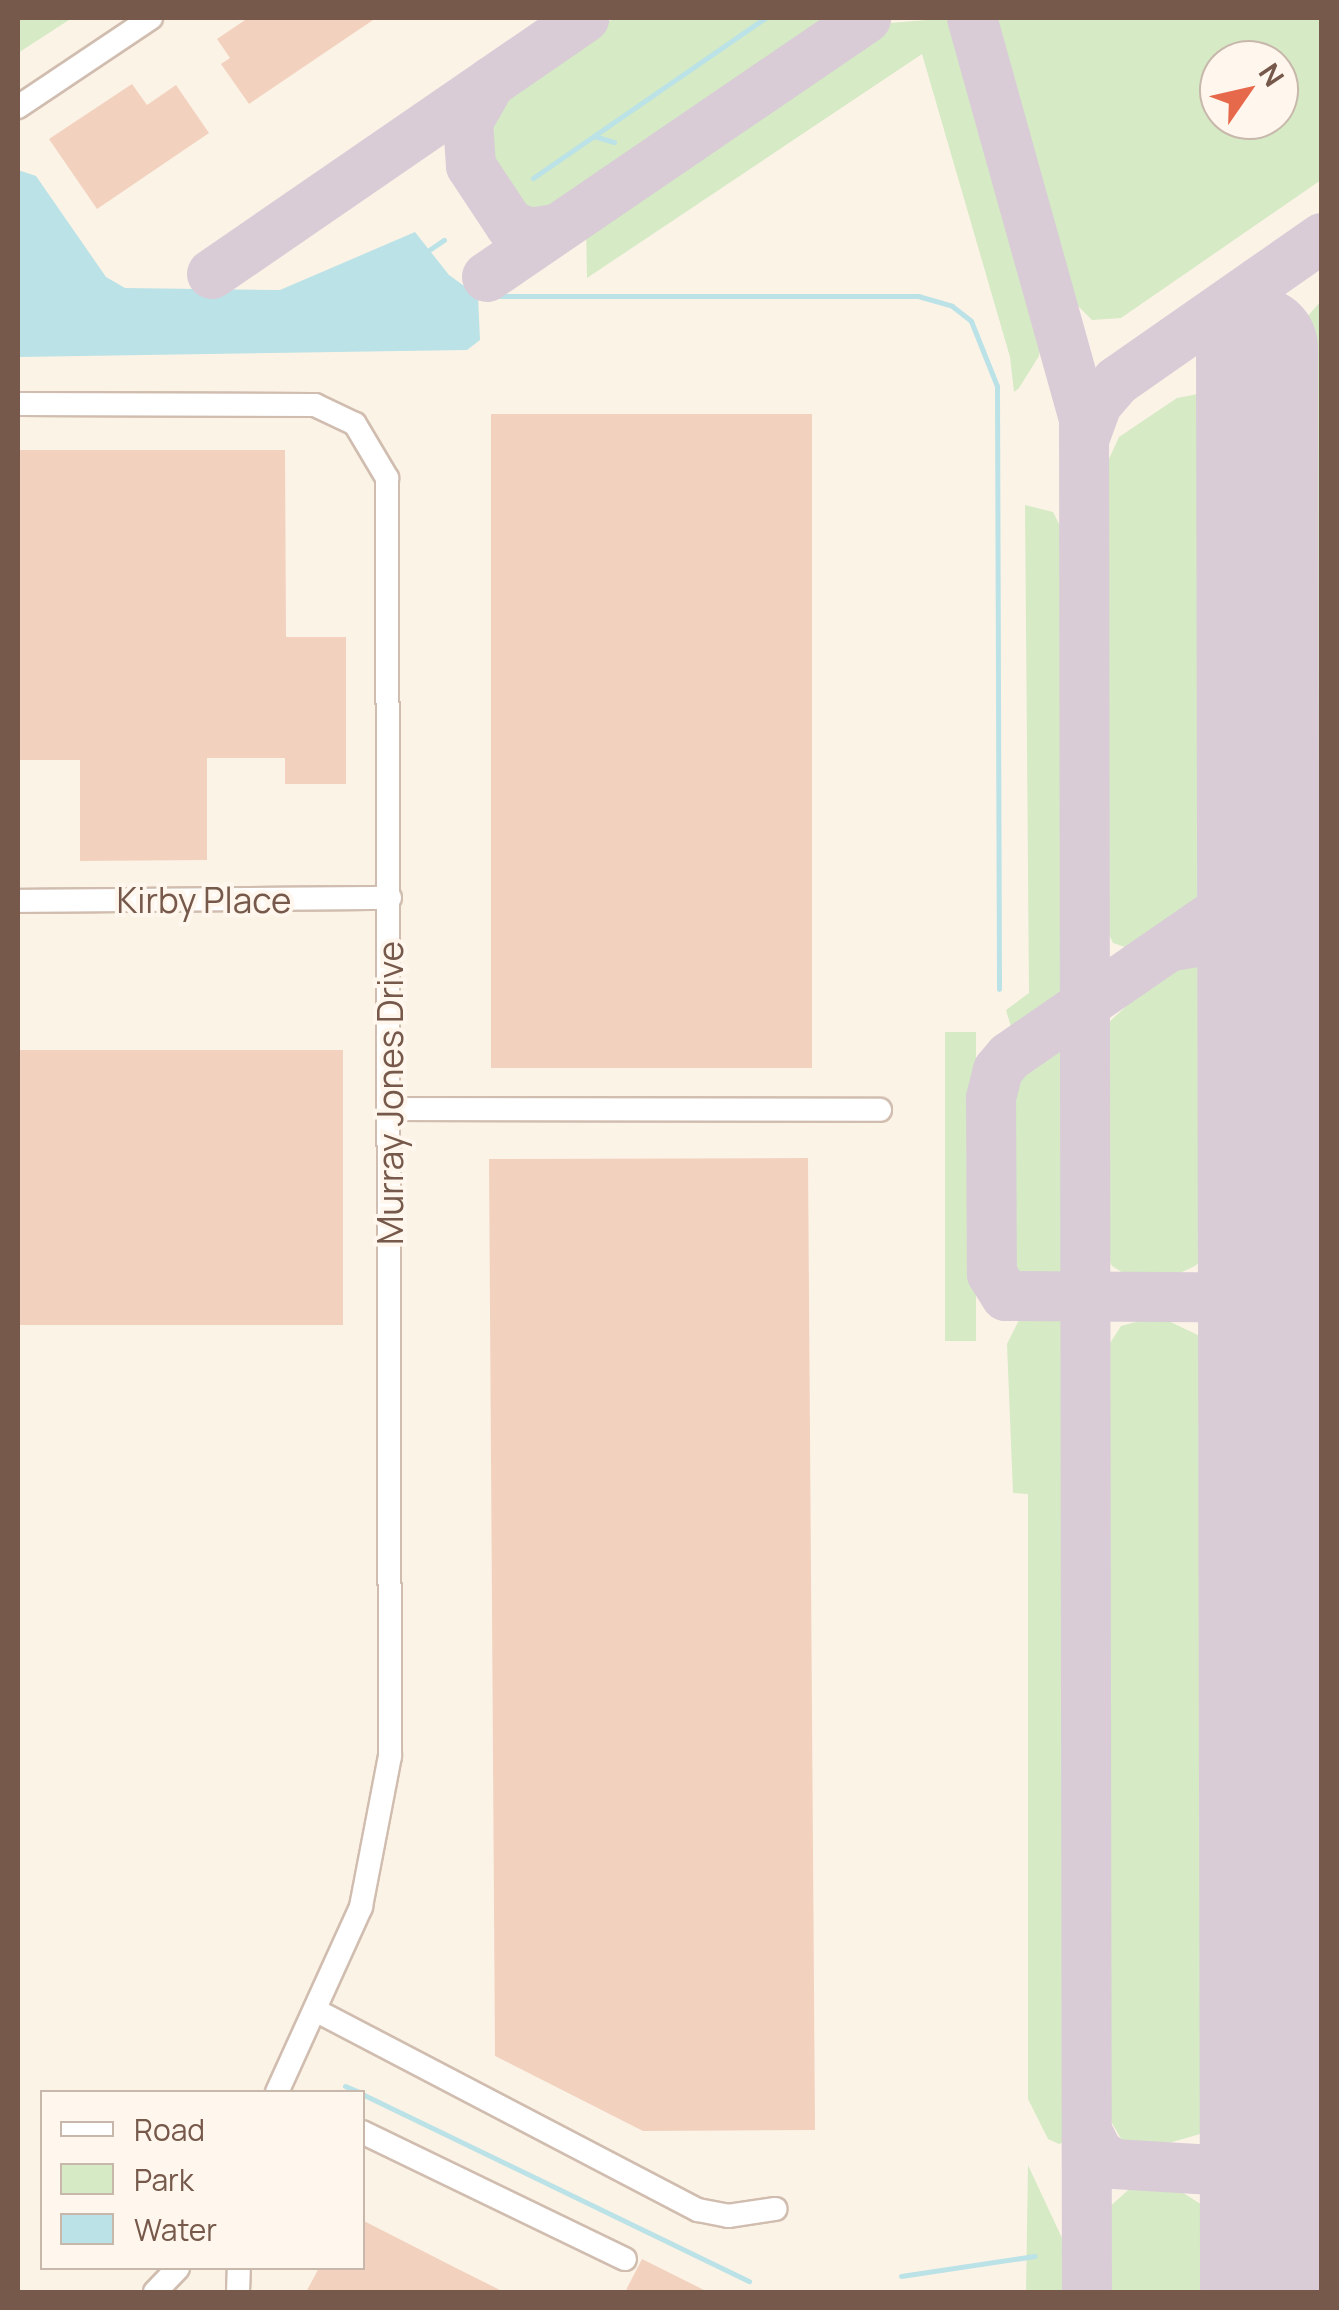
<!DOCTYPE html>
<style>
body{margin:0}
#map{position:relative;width:1339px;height:2310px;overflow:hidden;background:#fcf3e7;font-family:Manrope,sans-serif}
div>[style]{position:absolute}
.green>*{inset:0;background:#d5eac5;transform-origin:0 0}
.water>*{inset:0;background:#bbe2e6}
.stream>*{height:5px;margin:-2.5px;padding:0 2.5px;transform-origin:2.5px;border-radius:2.5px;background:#bbe2e6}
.taxiway>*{height:50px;margin:-25px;padding:0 25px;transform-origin:25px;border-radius:25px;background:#d9ccd7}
.runway>*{height:122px;margin:-61px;padding:0 61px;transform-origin:61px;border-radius:61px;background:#d9ccd7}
.building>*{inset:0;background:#f2d1be;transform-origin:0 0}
.roads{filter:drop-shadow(2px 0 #d0bdaf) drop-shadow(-2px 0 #d0bdaf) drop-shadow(0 2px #d0bdaf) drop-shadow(0 -2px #d0bdaf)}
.minor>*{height:22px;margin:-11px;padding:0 11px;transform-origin:11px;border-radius:11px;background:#fff}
span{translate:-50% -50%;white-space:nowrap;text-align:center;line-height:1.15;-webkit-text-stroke:8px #fff7ed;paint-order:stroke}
.street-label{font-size:35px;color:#76594b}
.frame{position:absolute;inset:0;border:20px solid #76594b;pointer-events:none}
.legend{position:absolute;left:40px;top:2090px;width:325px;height:180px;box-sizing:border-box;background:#fff7ed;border:2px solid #c8b8ac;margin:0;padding:12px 18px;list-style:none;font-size:30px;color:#76594b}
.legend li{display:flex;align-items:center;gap:20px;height:50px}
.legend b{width:50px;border:2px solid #c8b8ac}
.north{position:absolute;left:1199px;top:40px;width:100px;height:100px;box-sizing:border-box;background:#fff7ed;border:2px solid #c8b8ac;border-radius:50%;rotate:56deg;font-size:28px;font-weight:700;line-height:40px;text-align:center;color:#76594b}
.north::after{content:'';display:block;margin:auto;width:35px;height:45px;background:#e6694c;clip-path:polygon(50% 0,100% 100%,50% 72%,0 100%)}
</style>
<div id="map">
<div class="green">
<div style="clip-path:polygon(18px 18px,72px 18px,18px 53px)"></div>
<div style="clip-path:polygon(614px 18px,845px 18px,562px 211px,516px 212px,481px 164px,484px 120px,518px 85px)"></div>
<div style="clip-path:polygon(886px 18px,890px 23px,952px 18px,1042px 325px,1039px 356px,1019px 388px,1014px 392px,1010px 357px,922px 54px,587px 278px,586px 223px)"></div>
<div style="clip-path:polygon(evenodd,992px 18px,1321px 18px,1321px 180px,1121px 318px,1092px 320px,1074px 302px,992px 18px,1219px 60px,1279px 60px,1279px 120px,1219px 120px,1219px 60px)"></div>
<div style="clip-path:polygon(1321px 301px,1321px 813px,1302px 806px,1291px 784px,1290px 378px,1299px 326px)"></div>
<div style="clip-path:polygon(1198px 394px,1213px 401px,1225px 422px,1225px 864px,1204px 901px,1131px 949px,1113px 943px,1103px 922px,1103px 472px,1119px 437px,1177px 398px)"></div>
<div style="clip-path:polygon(1025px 505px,1053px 512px,1065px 536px,1066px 998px,1020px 1029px,1011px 1027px,1006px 1010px,1029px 993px)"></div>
<div style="clip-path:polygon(1321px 867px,1321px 1264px,1300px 1239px,1292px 1213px,1293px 913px,1302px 887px)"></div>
<div style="clip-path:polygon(1193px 962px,1213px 968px,1225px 986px,1227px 1209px,1213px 1250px,1195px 1266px,1169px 1278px,1131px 1278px,1112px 1266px,1105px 1251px,1106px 1025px,1147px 987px)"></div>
<div style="left:976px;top:1032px;width:309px;height:31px;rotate:90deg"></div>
<div style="clip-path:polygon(1066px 1041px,1067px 1279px,1024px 1286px,1010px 1277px,1006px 1263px,1006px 1097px,1020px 1070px)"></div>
<div style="clip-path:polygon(1055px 1314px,1066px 1318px,1067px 2141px,1059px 2144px,1048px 2139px,1028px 2099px,1028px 1494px,1013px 1493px,1007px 1344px,1021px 1316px)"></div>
<div style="clip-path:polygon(1158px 1316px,1204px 1338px,1221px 1363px,1227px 1388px,1229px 2084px,1218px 2113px,1200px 2134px,1148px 2149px,1123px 2142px,1105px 2111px,1105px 1351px,1121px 1326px)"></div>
<div style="clip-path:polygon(1321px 1332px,1321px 2184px,1293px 2141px,1293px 1381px,1299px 1358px)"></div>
<div style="clip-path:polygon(1028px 2165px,1068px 2251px,1068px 2292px,1026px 2292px)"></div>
<div style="clip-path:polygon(1135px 2184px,1177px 2189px,1210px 2210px,1226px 2238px,1230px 2292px,1106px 2292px,1106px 2210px)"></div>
<div style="clip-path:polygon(1321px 2232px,1321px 2292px,1292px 2292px,1296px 2250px,1304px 2238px)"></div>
</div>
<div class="water">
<div style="clip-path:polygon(18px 170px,36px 176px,106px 277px,125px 288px,280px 290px,415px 232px,449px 275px,478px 296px,480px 340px,467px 350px,18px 357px)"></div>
</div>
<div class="stream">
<div style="left:594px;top:136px;width:21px;rotate:17deg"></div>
<div style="left:533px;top:178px;width:282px;rotate:-34.6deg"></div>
<div style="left:429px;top:250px;width:18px;rotate:-34deg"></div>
<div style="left:478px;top:296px;width:440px"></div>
<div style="left:918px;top:296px;width:35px;rotate:16deg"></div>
<div style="left:952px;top:306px;width:24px;rotate:38deg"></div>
<div style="left:971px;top:321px;width:70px;rotate:68.2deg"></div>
<div style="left:997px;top:386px;width:603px;rotate:89.81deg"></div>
<div style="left:345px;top:2086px;width:15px;rotate:23deg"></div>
<div style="left:362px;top:2094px;width:430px;rotate:25.8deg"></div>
<div style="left:901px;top:2276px;width:135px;rotate:-8.5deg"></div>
</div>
<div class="taxiway">
<div style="left:972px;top:18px;width:415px;rotate:74.4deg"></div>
<div style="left:1084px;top:418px;width:1874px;rotate:89.91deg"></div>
<div style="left:491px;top:82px;width:46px;rotate:119.9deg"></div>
<div style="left:468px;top:122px;width:44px;rotate:86.1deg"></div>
<div style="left:471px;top:166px;width:71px;rotate:56.5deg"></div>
<div style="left:510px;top:225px;width:22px;rotate:22deg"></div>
<div style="left:530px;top:233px;width:26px;rotate:-9deg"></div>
<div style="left:212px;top:274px;width:452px;rotate:-34.5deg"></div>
<div style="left:487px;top:277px;width:459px;rotate:-34.3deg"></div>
<div style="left:1257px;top:348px;width:66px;rotate:-88.3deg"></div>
<div style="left:1084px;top:440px;width:38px;rotate:-70deg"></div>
<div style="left:1097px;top:404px;width:30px;rotate:-49deg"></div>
<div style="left:1117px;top:381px;width:250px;rotate:-34.9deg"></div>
<div style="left:1322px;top:841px;width:380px;rotate:145.4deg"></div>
<div style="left:1009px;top:1057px;width:17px;rotate:130deg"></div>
<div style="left:998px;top:1070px;width:30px;rotate:104deg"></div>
<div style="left:991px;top:1099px;width:175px;rotate:89.7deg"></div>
<div style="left:992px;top:1274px;width:26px;rotate:58deg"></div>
<div style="left:1006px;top:1296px;width:316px;rotate:0.4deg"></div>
<div style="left:1172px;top:946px;width:44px;rotate:-9.2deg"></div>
<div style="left:1215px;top:939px;width:39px;rotate:36deg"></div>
<div style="left:1247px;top:962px;width:28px;rotate:71deg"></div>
<div style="left:1256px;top:988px;width:86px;rotate:88.7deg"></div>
<div style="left:1206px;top:1297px;width:30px;rotate:-20deg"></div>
<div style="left:1234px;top:1287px;width:34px;rotate:-54deg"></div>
<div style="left:1254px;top:1259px;width:99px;rotate:-87.1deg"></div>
<div style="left:1206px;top:1297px;width:33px;rotate:21deg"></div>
<div style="left:1237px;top:1309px;width:28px;rotate:55deg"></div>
<div style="left:1253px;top:1332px;width:101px;rotate:86.6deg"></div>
<div style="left:1087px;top:2131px;width:25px;rotate:63deg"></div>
<div style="left:1098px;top:2153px;width:19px;rotate:35deg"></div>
<div style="left:1114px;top:2164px;width:99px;rotate:3.5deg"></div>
<div style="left:1213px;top:2170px;width:28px;rotate:26deg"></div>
<div style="left:1238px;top:2182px;width:39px;rotate:59deg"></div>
<div style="left:1258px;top:2215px;width:77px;rotate:88.5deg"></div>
<div style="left:1208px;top:2169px;width:33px;rotate:-21deg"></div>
<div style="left:1239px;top:2157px;width:28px;rotate:-55deg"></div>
<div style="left:1255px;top:2134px;width:102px;rotate:-87.2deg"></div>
<div style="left:1261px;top:2176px;width:69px;rotate:27.7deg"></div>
</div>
<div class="runway">
<div style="left:1257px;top:348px;width:1944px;rotate:89.88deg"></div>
</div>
<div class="building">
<div style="clip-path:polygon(248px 18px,376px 18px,249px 104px,221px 64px,230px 58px,217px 39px)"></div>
<div style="clip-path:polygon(132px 84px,147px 105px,176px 85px,209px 133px,97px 209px,49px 139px)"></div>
<div style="left:491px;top:414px;width:321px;height:654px"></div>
<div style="clip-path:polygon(18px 450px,285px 450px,286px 637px,346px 637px,346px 784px,285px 784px,285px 758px,207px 758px,207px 860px,80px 861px,80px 760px,18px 760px)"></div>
<div style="left:18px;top:1050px;width:325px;height:275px"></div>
<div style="clip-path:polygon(808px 1158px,815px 2130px,643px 2131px,495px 2056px,489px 1159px)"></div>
<div style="clip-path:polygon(362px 2220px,454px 2267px,504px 2292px,306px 2292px,319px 2268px,362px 2268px)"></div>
<div style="clip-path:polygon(642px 2259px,708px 2292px,625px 2292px)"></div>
</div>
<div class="roads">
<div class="minor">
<div style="left:18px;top:107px;width:160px;rotate:-33.8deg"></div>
<div style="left:18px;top:404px;width:297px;rotate:0.2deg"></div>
<div style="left:315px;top:405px;width:44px;rotate:25.4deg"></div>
<div style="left:355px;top:424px;width:63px;rotate:59.3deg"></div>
<div style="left:387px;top:478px;width:1278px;rotate:89.87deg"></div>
<div style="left:390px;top:1756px;width:154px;rotate:100.9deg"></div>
<div style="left:361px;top:1907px;width:203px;rotate:114.4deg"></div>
<div style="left:18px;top:901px;width:372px;rotate:-0.5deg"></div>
<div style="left:390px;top:1109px;width:490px;rotate:0.1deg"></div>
<div style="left:317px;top:2011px;width:430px;rotate:27.6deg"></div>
<div style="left:698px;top:2210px;width:31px;rotate:11deg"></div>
<div style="left:728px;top:2216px;width:48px;rotate:-8.5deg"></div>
<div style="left:362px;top:2132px;width:292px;rotate:25.8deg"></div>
<div style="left:155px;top:2292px;width:33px;rotate:-46deg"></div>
<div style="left:238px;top:2292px;width:24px;rotate:-88deg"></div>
</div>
</div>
<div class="street-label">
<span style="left:204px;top:900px">Kirby Place</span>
<span style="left:390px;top:1093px;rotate:-90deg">Murray Jones Drive</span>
</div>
<div class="frame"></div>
<ul class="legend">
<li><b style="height:12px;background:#fff"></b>Road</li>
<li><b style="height:28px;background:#d5eac5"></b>Park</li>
<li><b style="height:28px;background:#bbe2e6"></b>Water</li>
</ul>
<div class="north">N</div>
</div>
